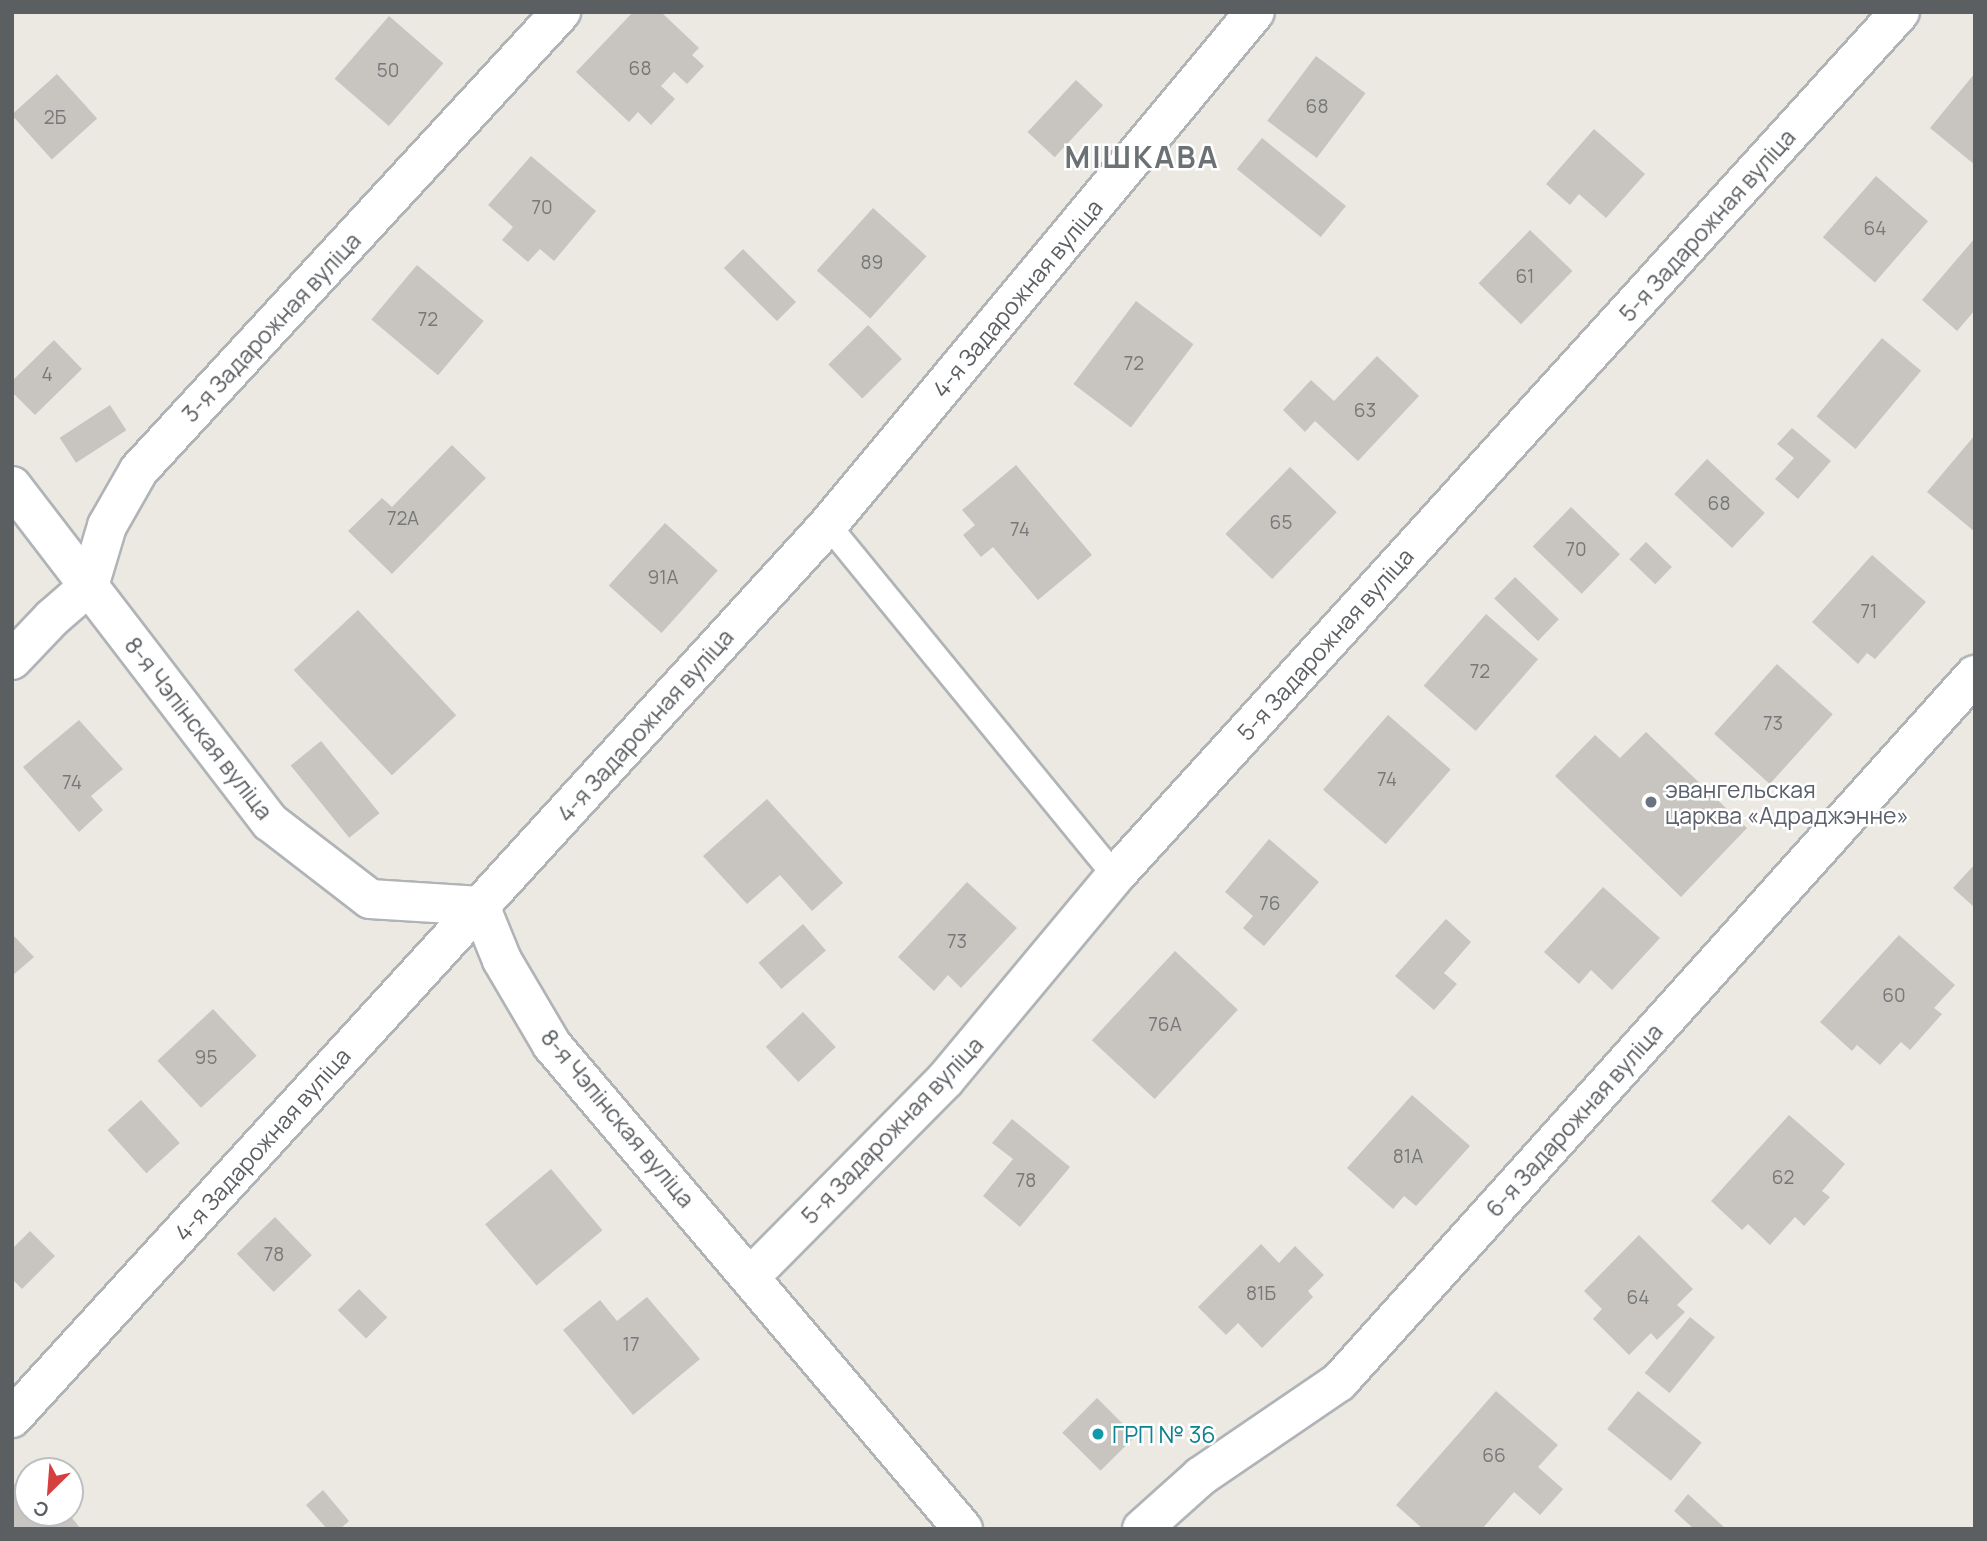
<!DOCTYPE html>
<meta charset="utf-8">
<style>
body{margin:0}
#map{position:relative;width:1987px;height:1541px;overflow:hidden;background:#ece9e3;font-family:Manrope,sans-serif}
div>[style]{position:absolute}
.building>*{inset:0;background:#c8c4bf;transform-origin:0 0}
.roads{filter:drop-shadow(2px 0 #b0b4b7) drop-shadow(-2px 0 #b0b4b7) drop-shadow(0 2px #b0b4b7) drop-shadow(0 -2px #b0b4b7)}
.lane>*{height:24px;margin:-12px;padding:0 12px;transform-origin:12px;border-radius:12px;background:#fff}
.street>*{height:38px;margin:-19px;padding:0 19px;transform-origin:19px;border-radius:19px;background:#fff}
.secondary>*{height:38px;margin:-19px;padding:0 19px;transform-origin:19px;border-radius:19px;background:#fff}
.dots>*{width:19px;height:19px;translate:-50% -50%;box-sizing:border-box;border:4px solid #fff;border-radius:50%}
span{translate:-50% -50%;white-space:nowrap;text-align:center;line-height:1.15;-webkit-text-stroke:5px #fff;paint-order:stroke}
.number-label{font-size:19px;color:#767879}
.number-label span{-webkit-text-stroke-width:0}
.street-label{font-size:23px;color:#5b5f62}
.worship-label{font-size:23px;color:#5b616d}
.left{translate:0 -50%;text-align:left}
.culture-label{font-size:23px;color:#0d838f}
.district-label{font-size:30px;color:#6c7174;font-weight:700;letter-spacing:2px}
.frame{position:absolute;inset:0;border:14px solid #5b5f62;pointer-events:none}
.north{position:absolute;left:14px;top:1457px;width:70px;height:70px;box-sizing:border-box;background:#fff;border:2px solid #bdbfc0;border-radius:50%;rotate:205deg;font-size:19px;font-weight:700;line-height:28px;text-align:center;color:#5b5f62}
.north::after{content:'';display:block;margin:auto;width:24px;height:32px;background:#d63f3f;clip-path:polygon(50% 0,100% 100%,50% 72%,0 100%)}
</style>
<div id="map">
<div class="building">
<div style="clip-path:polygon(633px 12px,661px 12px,699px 48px,692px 55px,704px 66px,687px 84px,674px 72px,661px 86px,675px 99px,651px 125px,638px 112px,629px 122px,576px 72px)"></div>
<div style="left:389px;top:16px;width:72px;height:83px;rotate:41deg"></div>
<div style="left:1316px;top:56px;width:62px;height:81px;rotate:37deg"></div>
<div style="clip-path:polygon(1975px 73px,1975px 165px,1930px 128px)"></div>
<div style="left:57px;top:74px;width:60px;height:61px;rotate:48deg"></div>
<div style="left:1076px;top:80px;width:37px;height:71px;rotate:43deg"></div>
<div style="clip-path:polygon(1594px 129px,1645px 174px,1606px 218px,1579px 194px,1570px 205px,1546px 184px)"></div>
<div style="left:1262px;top:138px;width:108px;height:40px;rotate:39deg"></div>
<div style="clip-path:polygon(531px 156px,596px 211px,554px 261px,540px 249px,528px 262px,502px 240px,513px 227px,488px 205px)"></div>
<div style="left:1876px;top:176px;width:69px;height:81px;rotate:41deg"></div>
<div style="left:873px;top:208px;width:72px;height:84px;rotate:42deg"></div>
<div style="left:1530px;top:230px;width:59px;height:74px;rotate:44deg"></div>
<div style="clip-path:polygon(1975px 238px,1975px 310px,1957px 331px,1922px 300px)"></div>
<div style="left:743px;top:249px;width:75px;height:27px;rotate:45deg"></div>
<div style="left:417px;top:265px;width:87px;height:71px;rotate:40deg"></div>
<div style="left:1136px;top:301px;width:72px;height:104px;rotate:37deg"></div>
<div style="left:868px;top:325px;width:48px;height:56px;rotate:45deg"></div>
<div style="left:1882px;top:338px;width:51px;height:102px;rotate:40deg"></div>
<div style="clip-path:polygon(54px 340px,82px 369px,35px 415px,12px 392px,12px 381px)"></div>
<div style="clip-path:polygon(1377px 356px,1419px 396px,1358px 461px,1315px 421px,1305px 432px,1283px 410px,1311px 380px,1334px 401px)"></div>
<div style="left:110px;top:405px;width:30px;height:60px;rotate:57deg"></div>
<div style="clip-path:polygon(1792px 428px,1831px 461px,1798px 499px,1775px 479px,1794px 458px,1777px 444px)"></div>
<div style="clip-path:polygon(1975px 435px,1975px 532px,1927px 492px)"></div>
<div style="clip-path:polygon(452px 445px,486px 478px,392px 574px,348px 531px,382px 498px,392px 507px)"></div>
<div style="left:1707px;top:459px;width:79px;height:48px;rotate:43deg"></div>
<div style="clip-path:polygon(1016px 465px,1092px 555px,1038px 600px,993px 547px,981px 557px,963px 535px,975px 525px,962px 510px)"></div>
<div style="left:1290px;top:467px;width:65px;height:93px;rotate:44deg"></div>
<div style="left:1571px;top:507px;width:68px;height:55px;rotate:44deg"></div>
<div style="left:665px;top:523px;width:71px;height:84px;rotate:42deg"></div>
<div style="left:1646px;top:542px;width:36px;height:24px;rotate:44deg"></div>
<div style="clip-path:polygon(1872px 555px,1926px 602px,1875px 659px,1867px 653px,1858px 664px,1812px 622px)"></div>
<div style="left:1515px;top:577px;width:61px;height:30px;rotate:44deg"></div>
<div style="left:358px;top:610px;width:144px;height:88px;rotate:47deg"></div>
<div style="left:1486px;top:614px;width:69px;height:95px;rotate:41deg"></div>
<div style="left:1777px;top:664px;width:75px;height:94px;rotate:42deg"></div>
<div style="left:1388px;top:715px;width:83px;height:99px;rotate:41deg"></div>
<div style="clip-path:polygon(79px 720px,123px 769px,91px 796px,103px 810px,79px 832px,23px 767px)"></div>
<div style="clip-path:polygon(1646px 732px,1747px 828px,1681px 897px,1555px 776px,1595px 735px,1620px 758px)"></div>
<div style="left:321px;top:741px;width:93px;height:39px;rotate:51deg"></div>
<div style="clip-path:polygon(767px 799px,843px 883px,812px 911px,780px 875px,747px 904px,703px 856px)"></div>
<div style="clip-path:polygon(1269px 839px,1319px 882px,1264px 946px,1243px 928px,1253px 916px,1225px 892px)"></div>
<div style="clip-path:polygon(1975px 864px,1975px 908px,1953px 888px)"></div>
<div style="clip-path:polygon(967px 882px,1017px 928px,961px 988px,948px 975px,934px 991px,898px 957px)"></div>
<div style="clip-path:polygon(1603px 887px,1660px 938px,1612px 990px,1591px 970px,1579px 984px,1544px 952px)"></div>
<div style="clip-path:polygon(1446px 919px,1471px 942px,1444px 973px,1457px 984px,1434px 1010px,1395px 976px)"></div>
<div style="left:803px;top:924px;width:35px;height:59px;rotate:49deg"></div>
<div style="clip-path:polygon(12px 934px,34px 957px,12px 976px)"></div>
<div style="clip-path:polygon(1899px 935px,1955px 985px,1934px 1008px,1942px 1014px,1910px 1050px,1901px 1042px,1880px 1065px,1857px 1045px,1852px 1051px,1820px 1022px)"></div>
<div style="left:1175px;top:951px;width:86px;height:122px;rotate:43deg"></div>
<div style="left:213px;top:1009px;width:64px;height:76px;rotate:47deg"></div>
<div style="left:803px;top:1012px;width:48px;height:51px;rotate:47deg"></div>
<div style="clip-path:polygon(1412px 1095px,1470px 1146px,1416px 1206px,1404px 1196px,1393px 1209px,1347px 1168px)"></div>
<div style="left:141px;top:1100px;width:58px;height:45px;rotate:48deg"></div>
<div style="clip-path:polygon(1789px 1115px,1845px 1164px,1822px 1191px,1830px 1197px,1804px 1226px,1795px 1217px,1770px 1245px,1748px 1224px,1742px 1230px,1711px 1201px)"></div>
<div style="clip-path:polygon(1012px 1119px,1070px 1167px,1020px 1227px,983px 1196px,1013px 1159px,992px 1143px)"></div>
<div style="left:551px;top:1169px;width:80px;height:86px;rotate:50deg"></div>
<div style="left:275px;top:1217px;width:53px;height:53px;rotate:46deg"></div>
<div style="clip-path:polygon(30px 1231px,55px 1256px,22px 1289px,12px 1279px,12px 1249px)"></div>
<div style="clip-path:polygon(1639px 1235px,1693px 1289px,1677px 1305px,1685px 1312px,1657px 1340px,1651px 1333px,1629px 1355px,1593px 1319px,1602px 1309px,1584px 1291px)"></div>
<div style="clip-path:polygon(1261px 1244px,1279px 1263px,1295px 1246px,1324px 1275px,1308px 1291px,1313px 1297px,1262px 1348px,1238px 1323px,1226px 1335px,1198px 1307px)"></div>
<div style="left:359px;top:1289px;width:40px;height:30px;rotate:45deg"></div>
<div style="clip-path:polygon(647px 1297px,700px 1359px,633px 1415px,563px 1330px,600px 1300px,617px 1321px)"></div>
<div style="left:1690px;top:1317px;width:32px;height:72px;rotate:39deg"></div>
<div style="clip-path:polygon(1496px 1391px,1558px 1445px,1538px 1467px,1563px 1489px,1540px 1515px,1514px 1492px,1482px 1529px,1423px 1529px,1396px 1505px)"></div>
<div style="left:1638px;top:1391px;width:82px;height:49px;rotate:39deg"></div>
<div style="left:1097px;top:1398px;width:54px;height:49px;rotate:45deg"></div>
<div style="clip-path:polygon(28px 1473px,28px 1513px,68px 1513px,81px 1529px,14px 1529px,12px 1486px)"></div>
<div style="clip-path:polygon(323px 1490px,349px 1521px,340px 1529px,327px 1529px,306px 1505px)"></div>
<div style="clip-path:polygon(1688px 1494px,1726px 1529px,1694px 1529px,1674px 1511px)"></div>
</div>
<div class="roads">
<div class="lane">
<div style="left:828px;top:525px;width:453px;rotate:50.7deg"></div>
</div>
<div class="street">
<div style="left:12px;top:486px;width:424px;rotate:52.5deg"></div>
<div style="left:270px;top:822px;width:126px;rotate:37.6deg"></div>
<div style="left:370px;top:899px;width:110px;rotate:3.6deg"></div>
<div style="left:12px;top:660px;width:58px;rotate:-46.4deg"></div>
<div style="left:52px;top:618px;width:49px;rotate:-40.9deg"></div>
<div style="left:89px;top:586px;width:63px;rotate:-73.3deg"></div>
<div style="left:107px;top:526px;width:64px;rotate:-60.3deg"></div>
<div style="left:139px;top:470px;width:623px;rotate:-47.34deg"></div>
<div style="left:751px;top:1276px;width:276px;rotate:-45.3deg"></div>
<div style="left:945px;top:1080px;width:266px;rotate:-50.2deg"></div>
<div style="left:1115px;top:876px;width:1167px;rotate:-47.74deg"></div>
<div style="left:12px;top:1418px;width:694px;rotate:-47.57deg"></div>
<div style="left:1142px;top:1529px;width:79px;rotate:-41.9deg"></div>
<div style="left:1201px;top:1476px;width:167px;rotate:-34.3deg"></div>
<div style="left:1339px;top:1382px;width:951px;rotate:-48.03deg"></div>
</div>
<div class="secondary">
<div style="left:963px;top:1529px;width:635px;rotate:-130.34deg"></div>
<div style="left:552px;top:1045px;width:99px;rotate:-120.5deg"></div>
<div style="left:502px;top:960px;width:58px;rotate:-112.2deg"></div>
<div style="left:480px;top:906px;width:516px;rotate:-47.59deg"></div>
<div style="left:828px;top:525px;width:667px;rotate:-50.23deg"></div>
</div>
</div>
<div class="dots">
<div style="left:1651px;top:802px;background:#6b7280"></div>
<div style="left:1098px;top:1434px;background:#0f9aa8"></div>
</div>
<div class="number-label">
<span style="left:640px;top:69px">68</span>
<span style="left:388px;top:71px">50</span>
<span style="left:1317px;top:107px">68</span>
<span style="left:55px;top:118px">2Б</span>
<span style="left:542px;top:208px">70</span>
<span style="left:1875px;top:229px">64</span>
<span style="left:872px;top:263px">89</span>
<span style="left:1525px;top:277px">61</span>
<span style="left:428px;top:320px">72</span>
<span style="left:1134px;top:364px">72</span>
<span style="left:47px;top:375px">4</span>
<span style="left:1365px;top:411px">63</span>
<span style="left:1719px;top:504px">68</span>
<span style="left:403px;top:519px">72А</span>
<span style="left:1281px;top:523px">65</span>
<span style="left:1020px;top:530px">74</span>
<span style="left:1576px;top:550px">70</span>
<span style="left:663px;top:578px">91А</span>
<span style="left:1869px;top:612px">71</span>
<span style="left:1480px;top:672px">72</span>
<span style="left:1773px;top:724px">73</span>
<span style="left:1387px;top:780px">74</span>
<span style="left:72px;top:783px">74</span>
<span style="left:1270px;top:904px">76</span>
<span style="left:957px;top:942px">73</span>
<span style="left:1894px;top:996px">60</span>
<span style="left:1165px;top:1025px">76А</span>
<span style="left:206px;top:1058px">95</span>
<span style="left:1408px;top:1157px">81А</span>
<span style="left:1783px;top:1178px">62</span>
<span style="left:1026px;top:1181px">78</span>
<span style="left:274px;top:1255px">78</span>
<span style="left:1261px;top:1294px">81Б</span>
<span style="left:1638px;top:1298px">64</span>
<span style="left:631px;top:1345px">17</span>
<span style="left:1494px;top:1456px">66</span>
</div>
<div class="street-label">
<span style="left:1707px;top:225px;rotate:-48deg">5-я Задарожная вуліца</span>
<span style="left:1017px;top:298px;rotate:-50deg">4-я Задарожная вуліца</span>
<span style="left:271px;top:327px;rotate:-47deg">3-я Задарожная вуліца</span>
<span style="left:1325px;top:644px;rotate:-48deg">5-я Задарожная вуліца</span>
<span style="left:645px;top:725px;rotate:-48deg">4-я Задарожная вуліца</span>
<span style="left:199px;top:728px;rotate:52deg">8-я Чэпінская вуліца</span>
<span style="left:618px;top:1118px;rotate:50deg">8-я Чэпінская вуліца</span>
<span style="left:1574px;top:1120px;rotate:-48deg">6-я Задарожная вуліца</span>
<span style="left:892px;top:1130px;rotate:-46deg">5-я Задарожная вуліца</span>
<span style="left:262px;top:1144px;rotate:-48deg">4-я Задарожная вуліца</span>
</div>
<div class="worship-label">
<span class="left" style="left:1665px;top:802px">эвангельская<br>царква «Адраджэнне»</span>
</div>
<div class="culture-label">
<span class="left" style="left:1112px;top:1434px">ГРП № 36</span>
</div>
<div class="district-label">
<span style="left:1142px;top:157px">МІШКАВА</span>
</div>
<div class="frame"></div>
<div class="north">С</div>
</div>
